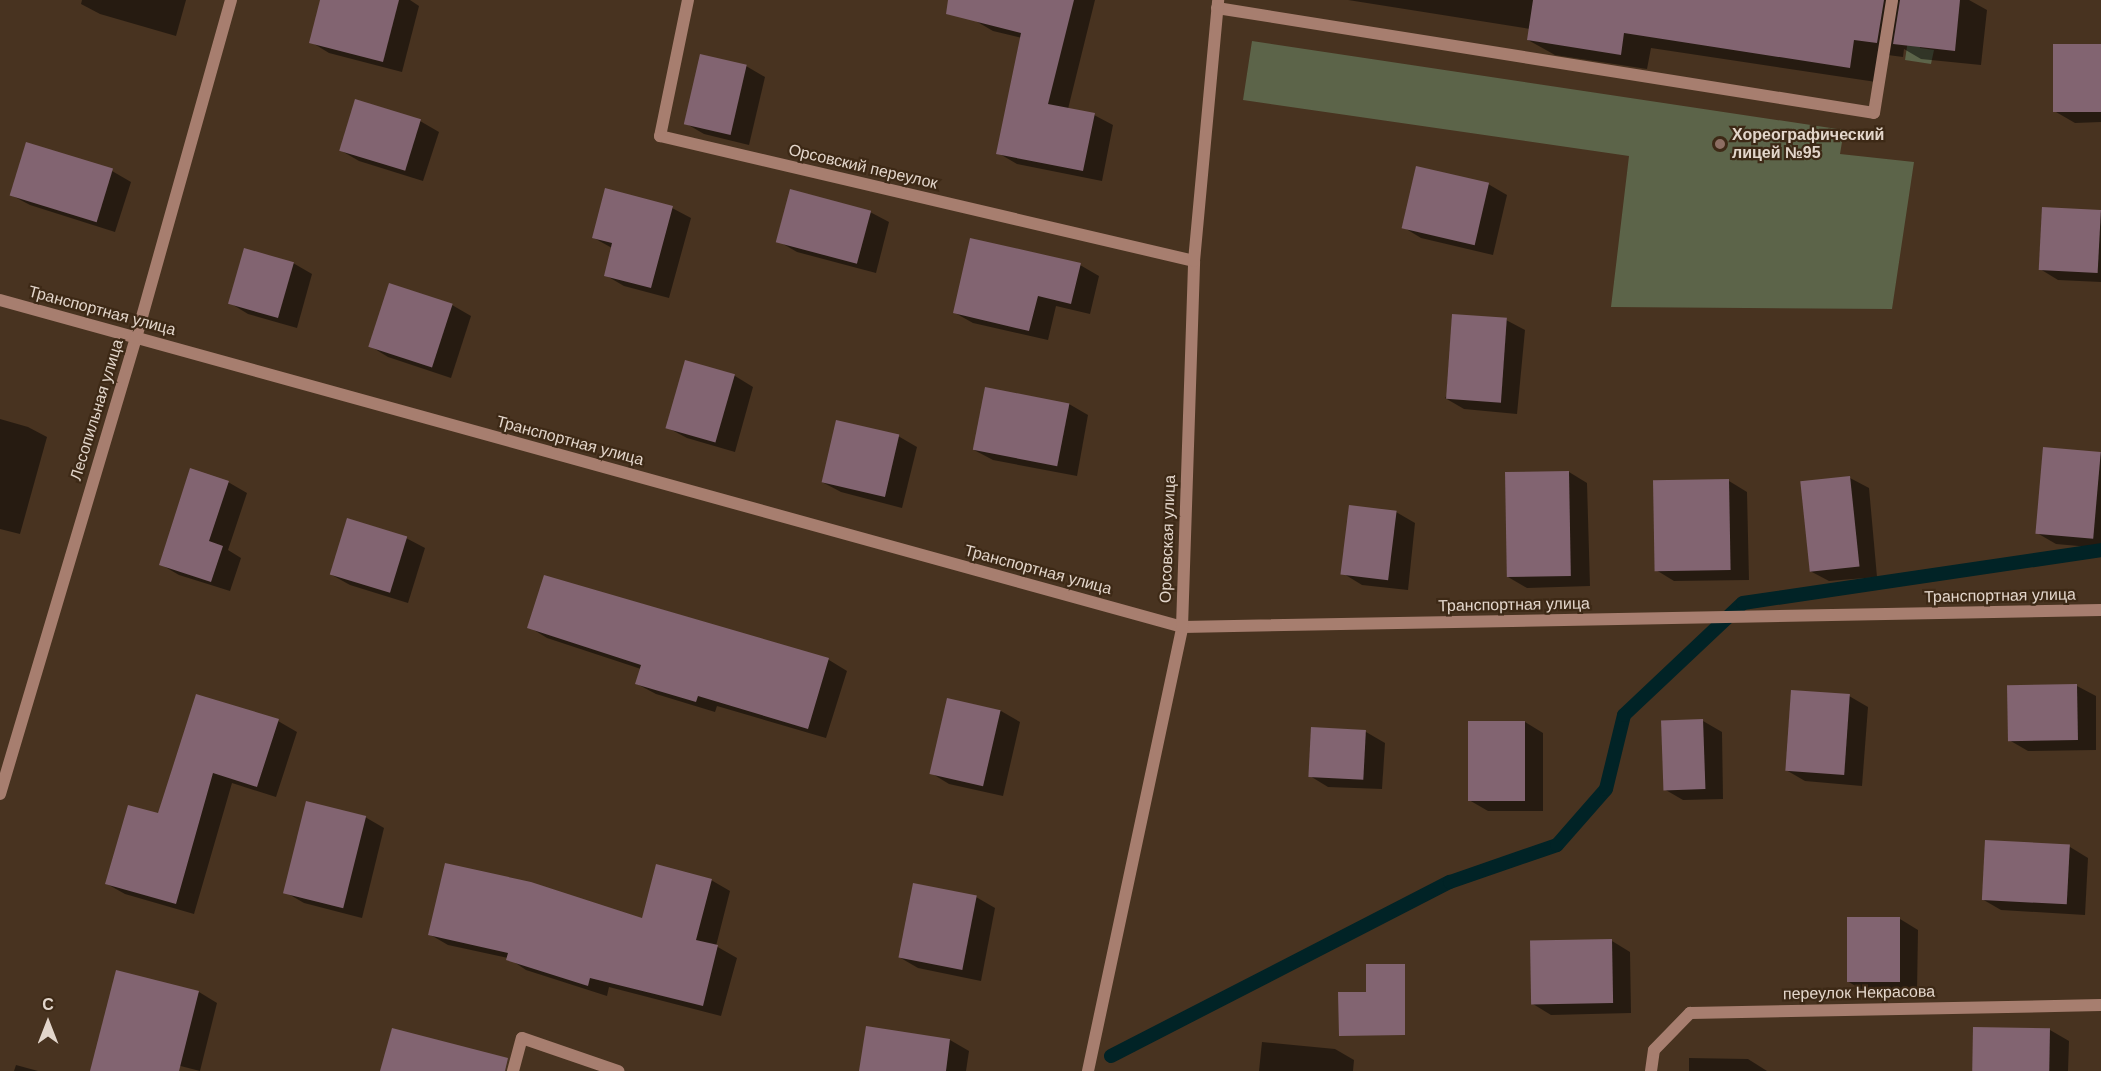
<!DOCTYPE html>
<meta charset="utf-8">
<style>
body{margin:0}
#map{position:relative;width:2101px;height:1071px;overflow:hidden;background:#483320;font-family:Arial,sans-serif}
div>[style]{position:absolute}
.green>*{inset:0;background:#5c6449}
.shadow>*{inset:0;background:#0007}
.stream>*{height:14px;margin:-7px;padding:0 7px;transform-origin:7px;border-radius:7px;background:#012326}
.building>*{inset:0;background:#826471;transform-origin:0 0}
.lane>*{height:12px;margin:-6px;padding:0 6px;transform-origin:6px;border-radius:6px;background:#a77e6f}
.street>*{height:12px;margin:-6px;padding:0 6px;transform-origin:6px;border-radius:6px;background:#a77e6f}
.dots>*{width:16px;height:16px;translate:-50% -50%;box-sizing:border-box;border:3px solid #3d2916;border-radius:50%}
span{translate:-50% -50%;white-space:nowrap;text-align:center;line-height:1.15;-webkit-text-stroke:4.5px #3d2916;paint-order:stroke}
.poi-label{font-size:16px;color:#e3d6cb;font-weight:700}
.left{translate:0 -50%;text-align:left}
.street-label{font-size:16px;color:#e3d6cb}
.north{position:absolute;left:18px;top:993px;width:60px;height:60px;-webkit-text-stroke:4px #3d2916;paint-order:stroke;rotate:0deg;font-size:16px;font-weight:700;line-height:24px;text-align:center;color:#e3d6cb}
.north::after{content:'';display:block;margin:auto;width:21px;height:27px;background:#e3d6cb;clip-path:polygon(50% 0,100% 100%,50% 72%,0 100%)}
</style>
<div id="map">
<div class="green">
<div style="clip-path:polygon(1914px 0,1924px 0,1920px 48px,1934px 50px,1931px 64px,1905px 60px)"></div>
<div style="clip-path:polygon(1252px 41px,1844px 130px,1840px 154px,1914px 162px,1892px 309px,1611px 307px,1629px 156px,1243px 100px)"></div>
</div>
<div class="shadow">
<div style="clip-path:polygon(82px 0,186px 0,176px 36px,100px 14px,81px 4px)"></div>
<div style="clip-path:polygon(322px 0,410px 0,419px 6px,402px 72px,329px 53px,311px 42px)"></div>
<div style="clip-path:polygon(979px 0,1095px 0,1068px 109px,1094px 115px,1113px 125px,1102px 181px,1017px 164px,998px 153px,1022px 38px,993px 31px,974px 20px)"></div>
<div style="clip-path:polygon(1348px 0,1969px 0,1987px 10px,1981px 65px,1921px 59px,1904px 49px,1903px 57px,1880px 54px,1876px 82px,1651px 48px,1647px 69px,1555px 55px,1528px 40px,1530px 29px)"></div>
<div style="clip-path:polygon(2101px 45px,2101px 122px,2075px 123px,2056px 112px)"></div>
<div style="clip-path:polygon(746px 66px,765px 77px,749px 145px,704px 134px,685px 123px)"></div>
<div style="clip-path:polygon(420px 121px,439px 132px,423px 181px,359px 161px,340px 150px)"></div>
<div style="clip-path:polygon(27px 144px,112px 171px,131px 182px,115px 232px,30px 205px,11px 195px)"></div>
<div style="clip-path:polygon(1488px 184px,1507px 195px,1493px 255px,1421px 238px,1403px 227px)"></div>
<div style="clip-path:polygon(672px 208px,691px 218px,669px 298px,624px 286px,605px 275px,612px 248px,594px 238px)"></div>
<div style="clip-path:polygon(870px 212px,889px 222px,876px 273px,797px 252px,778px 241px)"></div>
<div style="clip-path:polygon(2101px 212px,2101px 282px,2058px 280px,2040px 269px)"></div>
<div style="clip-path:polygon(293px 263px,312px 274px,297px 328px,248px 314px,230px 303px)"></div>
<div style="clip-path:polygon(1080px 265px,1099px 276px,1090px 314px,1056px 306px,1048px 340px,973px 323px,955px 313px)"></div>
<div style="clip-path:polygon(452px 305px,471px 316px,451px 378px,388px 357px,370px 346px)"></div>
<div style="clip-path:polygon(1506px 320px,1525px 330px,1517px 414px,1464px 409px,1445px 398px)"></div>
<div style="clip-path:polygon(687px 362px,735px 376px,753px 387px,735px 452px,687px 438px,668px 428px)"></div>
<div style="clip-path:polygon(1069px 404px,1088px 415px,1077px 476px,993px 460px,974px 450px)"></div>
<div style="clip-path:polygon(0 419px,28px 427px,47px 437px,20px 534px,0 529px)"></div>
<div style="clip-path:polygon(898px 436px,917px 447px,902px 508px,841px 492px,822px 482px)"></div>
<div style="clip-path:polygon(2044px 449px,2101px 453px,2101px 548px,2056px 544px,2037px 533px)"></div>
<div style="clip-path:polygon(1569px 472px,1587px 483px,1590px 586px,1527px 588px,1508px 577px)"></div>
<div style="clip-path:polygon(1850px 478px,1869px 488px,1877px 577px,1829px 581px,1810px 571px)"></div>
<div style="clip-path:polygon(1729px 481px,1747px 492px,1749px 580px,1674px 581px,1656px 570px)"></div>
<div style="clip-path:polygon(228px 482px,247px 493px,228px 550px,241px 558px,230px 591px,179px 575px,160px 564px)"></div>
<div style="clip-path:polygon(1396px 512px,1415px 523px,1408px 590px,1362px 585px,1344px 574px)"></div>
<div style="clip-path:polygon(406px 538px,425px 548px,408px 603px,350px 585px,332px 575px)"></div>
<div style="clip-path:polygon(659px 609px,829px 660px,847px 671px,826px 738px,717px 706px,715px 712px,656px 694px,637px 684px,641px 669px,547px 638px,529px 627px)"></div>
<div style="clip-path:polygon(2077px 686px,2096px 696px,2096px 750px,2028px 751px,2009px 740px)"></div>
<div style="clip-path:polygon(1849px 696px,1868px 707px,1862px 786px,1805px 781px,1786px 770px)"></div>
<div style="clip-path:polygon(948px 699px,1001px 711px,1020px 722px,1003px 796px,949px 784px,931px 773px)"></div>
<div style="clip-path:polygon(278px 721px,297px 732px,276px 797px,232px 783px,194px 914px,125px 894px,107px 884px,159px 815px)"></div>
<div style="clip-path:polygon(1703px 721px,1722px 732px,1723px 799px,1683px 800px,1664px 789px)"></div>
<div style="clip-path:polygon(1525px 722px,1543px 733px,1543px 811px,1488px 811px,1469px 800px)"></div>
<div style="clip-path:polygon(1312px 729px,1366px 732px,1385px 743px,1382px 789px,1328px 787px,1310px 776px)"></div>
<div style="clip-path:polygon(365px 817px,384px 828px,362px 918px,304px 903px,285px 892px)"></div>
<div style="clip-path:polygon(2070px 847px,2088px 858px,2085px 915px,2001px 910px,1982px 899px)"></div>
<div style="clip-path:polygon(711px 880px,730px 891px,716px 946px,737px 958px,721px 1016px,609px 987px,607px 996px,526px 970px,508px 958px,448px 945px,429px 934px,643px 920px)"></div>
<div style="clip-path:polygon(976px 897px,995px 908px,981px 981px,918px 968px,899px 957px)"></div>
<div style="clip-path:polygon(1900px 919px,1918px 930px,1917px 993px,1866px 992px,1847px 981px)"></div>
<div style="clip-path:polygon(1612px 941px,1630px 952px,1631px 1013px,1551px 1015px,1533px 1004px)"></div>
<div style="clip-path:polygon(199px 992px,217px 1003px,200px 1071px,118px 1050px)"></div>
<div style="clip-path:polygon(867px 1028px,950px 1040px,969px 1051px,966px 1071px,861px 1071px)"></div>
<div style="clip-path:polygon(2050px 1030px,2069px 1041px,2068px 1071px,1973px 1071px)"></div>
<div style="clip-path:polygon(1262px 1042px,1335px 1049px,1354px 1060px,1353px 1071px,1259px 1071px)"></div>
<div style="clip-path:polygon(1689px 1058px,1748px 1059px,1767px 1071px,1689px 1071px)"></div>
<div style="clip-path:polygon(16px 1065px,38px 1071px,14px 1071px)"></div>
</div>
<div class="stream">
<div style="left:1111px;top:1056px;width:381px;rotate:-27.2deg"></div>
<div style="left:1450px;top:882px;width:113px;rotate:-19.1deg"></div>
<div style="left:1557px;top:845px;width:74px;rotate:-48.8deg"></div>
<div style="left:1606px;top:789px;width:76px;rotate:-76.3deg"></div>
<div style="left:1624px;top:715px;width:163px;rotate:-43.3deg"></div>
<div style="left:1743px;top:603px;width:362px;rotate:-8.4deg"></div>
</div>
<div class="building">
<div style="clip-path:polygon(320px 0,399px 0,383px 62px,309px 43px)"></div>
<div style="clip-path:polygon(948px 0,1074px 0,1048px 104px,1095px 113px,1083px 171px,996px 154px,1021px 33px,946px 14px)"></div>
<div style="clip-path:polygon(1533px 0,1884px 0,1877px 43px,1854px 40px,1850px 68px,1624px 33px,1621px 55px,1527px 40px)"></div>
<div style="clip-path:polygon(1900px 0,1960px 0,1955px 51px,1893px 44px)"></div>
<div style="left:2101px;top:44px;width:68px;height:48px;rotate:90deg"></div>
<div style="left:700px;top:54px;width:48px;height:72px;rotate:13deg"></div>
<div style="left:355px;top:99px;width:69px;height:54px;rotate:17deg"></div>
<div style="left:26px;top:142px;width:91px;height:56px;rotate:17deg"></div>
<div style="left:1416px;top:166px;width:75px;height:64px;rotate:13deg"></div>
<div style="clip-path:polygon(605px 188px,673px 206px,651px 288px,604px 276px,612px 243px,592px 238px)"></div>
<div style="left:790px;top:189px;width:84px;height:55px;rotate:15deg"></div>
<div style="left:2042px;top:207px;width:59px;height:63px;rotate:3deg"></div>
<div style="clip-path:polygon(970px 238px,1081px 263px,1071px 304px,1038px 296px,1029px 331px,953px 313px)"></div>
<div style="left:244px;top:248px;width:52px;height:58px;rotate:16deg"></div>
<div style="left:389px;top:283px;width:67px;height:67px;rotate:18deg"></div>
<div style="left:1452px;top:314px;width:55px;height:85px;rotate:4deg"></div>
<div style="left:685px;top:360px;width:52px;height:71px;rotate:16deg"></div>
<div style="left:985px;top:387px;width:86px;height:64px;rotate:11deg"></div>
<div style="left:836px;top:420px;width:65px;height:64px;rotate:13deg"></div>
<div style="left:2043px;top:447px;width:58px;height:87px;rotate:5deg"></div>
<div style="clip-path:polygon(190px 468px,229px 481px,209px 541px,223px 546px,211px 582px,159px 565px)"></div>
<div style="left:1569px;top:471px;width:105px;height:64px;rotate:89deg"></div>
<div style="left:1850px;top:476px;width:91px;height:50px;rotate:84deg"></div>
<div style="left:1729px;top:479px;width:91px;height:76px;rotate:89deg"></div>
<div style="left:1349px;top:505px;width:48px;height:70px;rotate:7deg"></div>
<div style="left:347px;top:518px;width:63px;height:59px;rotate:17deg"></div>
<div style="clip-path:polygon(544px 575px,829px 658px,808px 729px,698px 696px,696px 702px,635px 684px,641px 665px,527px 628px)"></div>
<div style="left:2077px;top:684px;width:56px;height:70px;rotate:89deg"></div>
<div style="left:1791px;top:690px;width:59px;height:81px;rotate:4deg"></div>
<div style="clip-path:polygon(196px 694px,279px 719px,257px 787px,213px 773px,176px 904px,105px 884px,128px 805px,158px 813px)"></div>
<div style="left:947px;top:698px;width:55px;height:78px;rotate:13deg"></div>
<div style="left:1703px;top:719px;width:70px;height:42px;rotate:88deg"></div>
<div style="left:1468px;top:721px;width:57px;height:80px"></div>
<div style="left:1311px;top:727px;width:55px;height:50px;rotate:3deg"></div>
<div style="left:306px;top:801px;width:62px;height:95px;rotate:14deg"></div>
<div style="left:1985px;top:840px;width:85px;height:60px;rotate:3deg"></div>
<div style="clip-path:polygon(445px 863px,531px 882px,642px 918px,656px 864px,712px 879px,696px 940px,718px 945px,703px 1006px,590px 978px,588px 986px,506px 960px,508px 953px,428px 935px)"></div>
<div style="left:913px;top:883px;width:65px;height:76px;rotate:11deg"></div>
<div style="left:1847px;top:917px;width:53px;height:65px"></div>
<div style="left:1612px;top:939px;width:64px;height:82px;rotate:89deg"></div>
<div style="clip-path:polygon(1366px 964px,1405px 964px,1405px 1035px,1339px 1036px,1338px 992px,1366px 992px)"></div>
<div style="clip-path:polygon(116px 970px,199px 991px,179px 1071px,90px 1071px)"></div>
<div style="clip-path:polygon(866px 1026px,950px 1039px,946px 1071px,859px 1071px)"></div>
<div style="left:1973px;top:1027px;width:77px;height:44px;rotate:1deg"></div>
<div style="clip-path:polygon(392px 1028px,508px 1058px,505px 1071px,380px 1071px)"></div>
</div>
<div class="lane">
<div style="left:1217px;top:8px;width:665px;rotate:9.08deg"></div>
<div style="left:1874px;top:113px;width:114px;rotate:-80.9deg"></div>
</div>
<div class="street">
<div style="left:688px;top:0;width:139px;rotate:101.6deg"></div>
<div style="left:660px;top:136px;width:548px;rotate:13.17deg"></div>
<div style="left:0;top:300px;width:1226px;rotate:15.46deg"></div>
<div style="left:1182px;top:627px;width:919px;rotate:-1.06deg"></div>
<div style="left:0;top:794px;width:476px;rotate:-73.4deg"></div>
<div style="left:136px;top:338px;width:351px;rotate:-74.3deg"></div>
<div style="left:513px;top:1071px;width:34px;rotate:-75deg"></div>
<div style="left:522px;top:1038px;width:102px;rotate:19deg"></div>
<div style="left:1088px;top:1071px;width:454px;rotate:-78deg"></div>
<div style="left:1182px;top:627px;width:366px;rotate:-88.1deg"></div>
<div style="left:1194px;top:261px;width:262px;rotate:-84.7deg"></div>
<div style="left:1651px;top:1071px;width:21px;rotate:-82deg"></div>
<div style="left:1654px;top:1050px;width:52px;rotate:-45.8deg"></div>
<div style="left:1690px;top:1013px;width:411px;rotate:-1.1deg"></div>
</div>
<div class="dots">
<div style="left:1720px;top:144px;background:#8d6e63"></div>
</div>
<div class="poi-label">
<span class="left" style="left:1732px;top:144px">Хореографический<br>лицей №95</span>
</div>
<div class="street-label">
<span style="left:863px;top:167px;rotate:13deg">Орсовский переулок</span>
<span style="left:102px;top:311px;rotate:15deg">Транспортная улица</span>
<span style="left:97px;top:410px;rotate:-73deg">Лесопильная улица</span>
<span style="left:570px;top:441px;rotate:15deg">Транспортная улица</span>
<span style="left:1168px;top:539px;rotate:-88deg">Орсовская улица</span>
<span style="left:1038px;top:570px;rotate:15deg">Транспортная улица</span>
<span style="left:2000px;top:596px;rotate:-1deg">Транспортная улица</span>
<span style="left:1514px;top:605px;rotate:-1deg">Транспортная улица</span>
<span style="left:1859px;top:993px;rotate:-1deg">переулок Некрасова</span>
</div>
<div class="north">С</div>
</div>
